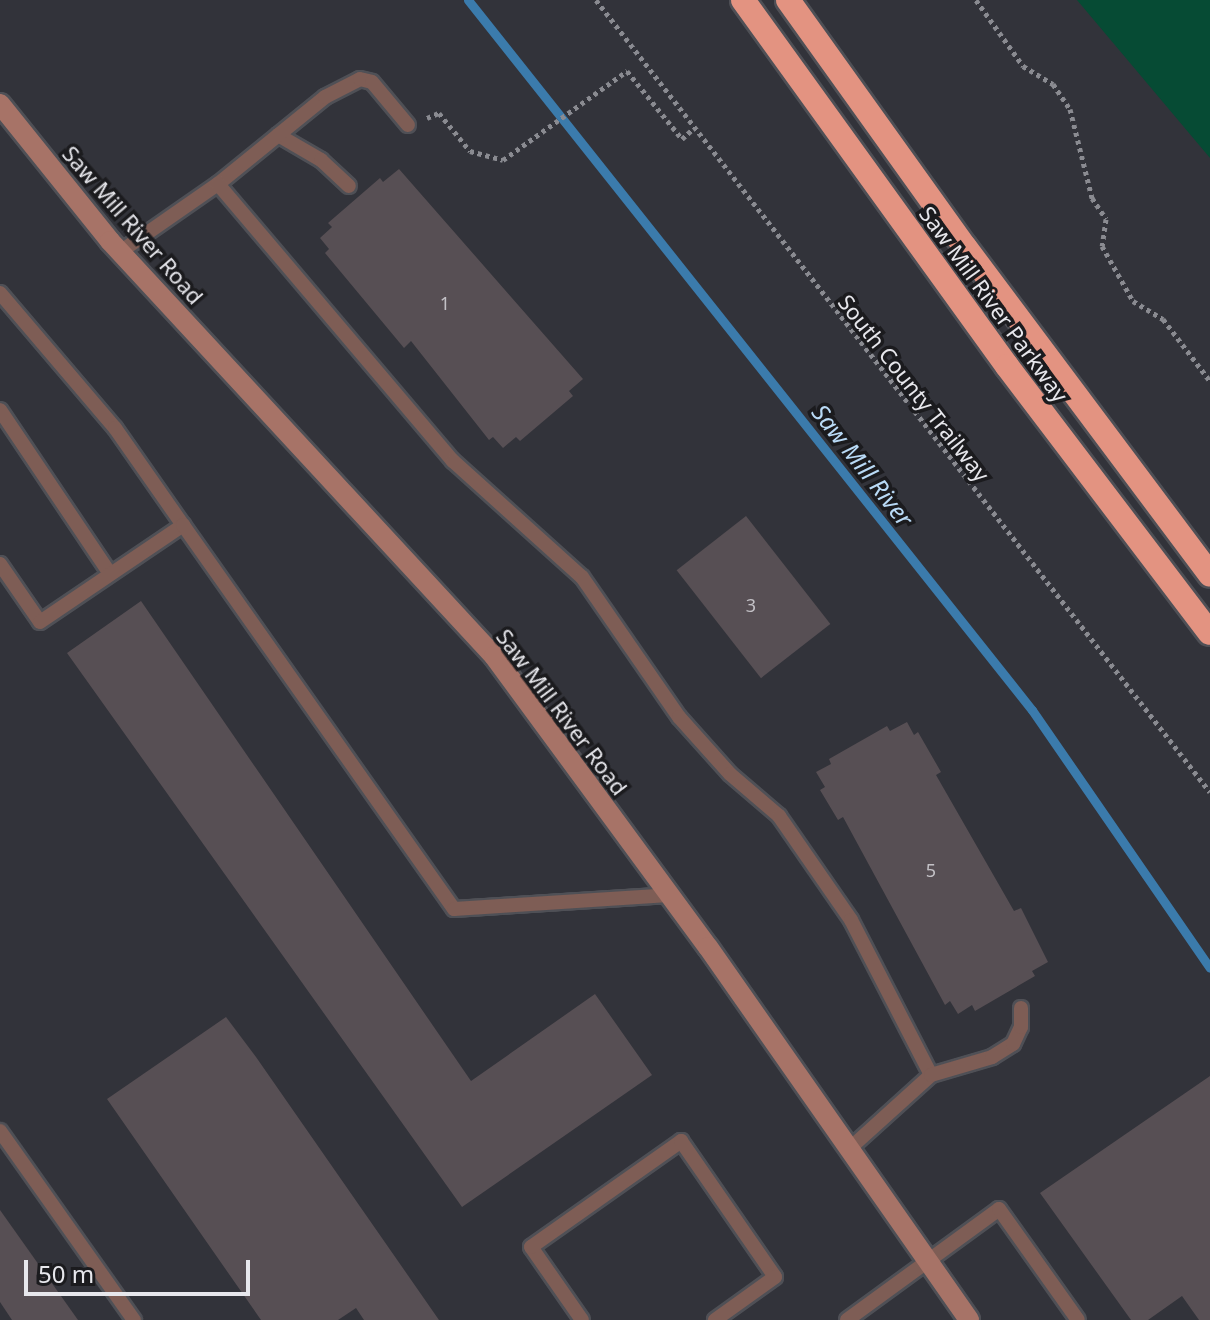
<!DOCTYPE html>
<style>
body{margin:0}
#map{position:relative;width:1210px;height:1320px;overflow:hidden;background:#32333a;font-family:"Noto Sans",sans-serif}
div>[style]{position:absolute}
.green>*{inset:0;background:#064b34}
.stream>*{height:9px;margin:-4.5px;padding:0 4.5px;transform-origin:4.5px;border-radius:4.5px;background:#3b7bac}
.building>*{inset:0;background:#574f54;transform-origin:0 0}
.path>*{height:5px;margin-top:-2.5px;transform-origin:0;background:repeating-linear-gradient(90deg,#8a8b91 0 4px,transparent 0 8px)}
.roads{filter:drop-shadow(2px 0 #4f5056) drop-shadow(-2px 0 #4f5056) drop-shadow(0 2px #4f5056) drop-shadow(0 -2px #4f5056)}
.lane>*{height:14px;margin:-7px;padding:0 7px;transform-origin:7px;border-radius:7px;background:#7e5d55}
.secondary>*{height:20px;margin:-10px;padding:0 10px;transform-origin:10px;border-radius:10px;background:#a77367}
.highway>*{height:24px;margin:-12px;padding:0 12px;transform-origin:12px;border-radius:12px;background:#e39381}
span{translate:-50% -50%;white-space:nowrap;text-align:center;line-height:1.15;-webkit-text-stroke:7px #1b1b1e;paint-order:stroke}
.number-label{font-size:18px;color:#c3c1c6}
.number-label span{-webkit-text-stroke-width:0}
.street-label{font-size:22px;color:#e7e7ec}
.water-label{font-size:24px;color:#b9daf6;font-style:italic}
.scale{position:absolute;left:24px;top:1260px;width:226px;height:36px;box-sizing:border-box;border:4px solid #e7e7ec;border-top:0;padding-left:10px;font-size:24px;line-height:28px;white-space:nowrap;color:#e7e7ec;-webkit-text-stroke:6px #1b1b1e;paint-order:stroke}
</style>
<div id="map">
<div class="green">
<div style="clip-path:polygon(1077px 0,1210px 0,1210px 158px)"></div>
</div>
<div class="stream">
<div style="left:468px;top:0;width:907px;rotate:51.54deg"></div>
<div style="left:1032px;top:710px;width:313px;rotate:55.4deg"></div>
</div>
<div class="building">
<div style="clip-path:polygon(399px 169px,583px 379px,569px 391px,573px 396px,520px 441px,516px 437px,503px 448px,493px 437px,489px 440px,411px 341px,404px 348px,325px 253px,329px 249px,320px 238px,332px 227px,328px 223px,380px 178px,383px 182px)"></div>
<div style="left:746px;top:516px;width:137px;height:88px;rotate:52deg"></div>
<div style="clip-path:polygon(141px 601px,471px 1081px,595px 994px,652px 1075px,462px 1207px,67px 653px)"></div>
<div style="clip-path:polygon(907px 722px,914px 735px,918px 732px,941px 772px,936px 775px,1014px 911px,1021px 908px,1048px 962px,1032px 971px,1035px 976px,975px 1011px,972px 1005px,958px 1014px,950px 1001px,945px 1005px,843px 817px,838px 820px,820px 790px,825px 787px,816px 772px,831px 764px,829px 759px,887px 726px,890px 731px)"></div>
<div style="clip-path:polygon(226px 1017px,256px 1057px,439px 1320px,364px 1320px,356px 1308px,338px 1320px,261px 1320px,107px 1099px)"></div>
<div style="clip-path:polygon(1210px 1076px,1210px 1320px,1199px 1320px,1182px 1296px,1148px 1320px,1131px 1320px,1040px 1193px)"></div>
<div style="clip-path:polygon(0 1210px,78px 1320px,12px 1320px,0 1302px)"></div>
</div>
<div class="path">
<div style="left:596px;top:0;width:1002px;rotate:52.22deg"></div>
<div style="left:976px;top:0;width:81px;rotate:54.5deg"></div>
<div style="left:1023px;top:66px;width:35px;rotate:31deg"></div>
<div style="left:1053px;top:84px;width:30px;rotate:56deg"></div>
<div style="left:1070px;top:109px;width:92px;rotate:76.1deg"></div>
<div style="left:1092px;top:198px;width:25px;rotate:56deg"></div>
<div style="left:1106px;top:219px;width:27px;rotate:98deg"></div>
<div style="left:1102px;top:246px;width:63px;rotate:60.6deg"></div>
<div style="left:1133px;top:301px;width:35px;rotate:31deg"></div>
<div style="left:1163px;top:319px;width:78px;rotate:52.8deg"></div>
<div style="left:427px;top:118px;width:13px;rotate:-23deg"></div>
<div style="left:439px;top:113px;width:49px;rotate:50.8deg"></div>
<div style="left:470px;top:151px;width:34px;rotate:15deg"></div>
<div style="left:503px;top:160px;width:153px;rotate:-35.7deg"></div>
<div style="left:627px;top:71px;width:87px;rotate:51deg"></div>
<div style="left:682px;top:139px;width:16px;rotate:-43deg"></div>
</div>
<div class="roads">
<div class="lane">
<div style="left:278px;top:135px;width:50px;rotate:30.2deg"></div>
<div style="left:321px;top:160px;width:38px;rotate:43deg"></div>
<div style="left:218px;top:184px;width:138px;rotate:-39.1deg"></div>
<div style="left:325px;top:97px;width:39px;rotate:-27deg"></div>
<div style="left:360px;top:79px;width:12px;rotate:14deg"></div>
<div style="left:372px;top:82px;width:56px;rotate:50.1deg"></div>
<div style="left:120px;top:252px;width:119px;rotate:-34.8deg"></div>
<div style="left:218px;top:184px;width:363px;rotate:49.7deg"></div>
<div style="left:453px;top:461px;width:173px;rotate:42deg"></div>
<div style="left:582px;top:577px;width:170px;rotate:55.3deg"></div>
<div style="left:679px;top:717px;width:76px;rotate:48.2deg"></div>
<div style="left:730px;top:774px;width:65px;rotate:40.6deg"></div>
<div style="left:779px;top:816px;width:126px;rotate:55.3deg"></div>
<div style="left:851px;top:920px;width:174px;rotate:62.7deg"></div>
<div style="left:931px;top:1075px;width:112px;rotate:137.9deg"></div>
<div style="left:0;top:293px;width:177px;rotate:49.6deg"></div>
<div style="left:115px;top:428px;width:118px;rotate:55deg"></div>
<div style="left:0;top:410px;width:197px;rotate:56.1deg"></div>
<div style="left:0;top:564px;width:70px;rotate:55.4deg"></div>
<div style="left:40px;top:622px;width:173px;rotate:-34.1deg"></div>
<div style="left:183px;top:525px;width:470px;rotate:54.8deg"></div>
<div style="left:454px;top:909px;width:215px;rotate:-3.7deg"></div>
<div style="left:931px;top:1075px;width:64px;rotate:-16.4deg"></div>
<div style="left:992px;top:1057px;width:25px;rotate:-32deg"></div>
<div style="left:1013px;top:1044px;width:19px;rotate:-65deg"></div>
<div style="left:1021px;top:1027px;width:19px;rotate:-90deg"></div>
<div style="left:0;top:1131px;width:232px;rotate:54.7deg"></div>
<div style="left:582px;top:1320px;width:89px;rotate:-124.9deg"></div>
<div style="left:531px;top:1247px;width:184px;rotate:-35.2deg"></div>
<div style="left:681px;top:1141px;width:165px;rotate:55.3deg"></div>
<div style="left:775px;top:1277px;width:74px;rotate:144.4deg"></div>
<div style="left:847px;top:1320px;width:188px;rotate:-36.1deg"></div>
<div style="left:999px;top:1209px;width:136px;rotate:54.6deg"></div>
</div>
<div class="secondary">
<div style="left:0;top:104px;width:176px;rotate:51.2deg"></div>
<div style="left:110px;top:241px;width:565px;rotate:47.22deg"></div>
<div style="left:494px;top:656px;width:361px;rotate:53.7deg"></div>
<div style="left:708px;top:947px;width:455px;rotate:55deg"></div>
</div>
<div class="highway">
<div style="left:743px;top:0;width:451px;rotate:54.2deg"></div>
<div style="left:1007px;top:366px;width:335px;rotate:52.8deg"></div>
<div style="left:788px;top:0;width:304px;rotate:54.4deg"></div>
<div style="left:965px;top:247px;width:409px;rotate:53.2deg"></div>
</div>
</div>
<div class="number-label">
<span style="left:445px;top:303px">1</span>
<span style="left:751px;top:605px">3</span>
<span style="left:931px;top:870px">5</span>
</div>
<div class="street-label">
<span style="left:133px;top:225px;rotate:49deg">Saw Mill River Road</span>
<span style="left:994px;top:304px;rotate:54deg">Saw Mill River Parkway</span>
<span style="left:914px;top:388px;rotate:52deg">South County Trailway</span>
<span style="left:562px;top:712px;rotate:53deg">Saw Mill River Road</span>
</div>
<div class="water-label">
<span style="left:863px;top:465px;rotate:52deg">Saw Mill River</span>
</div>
<div class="scale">50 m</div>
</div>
